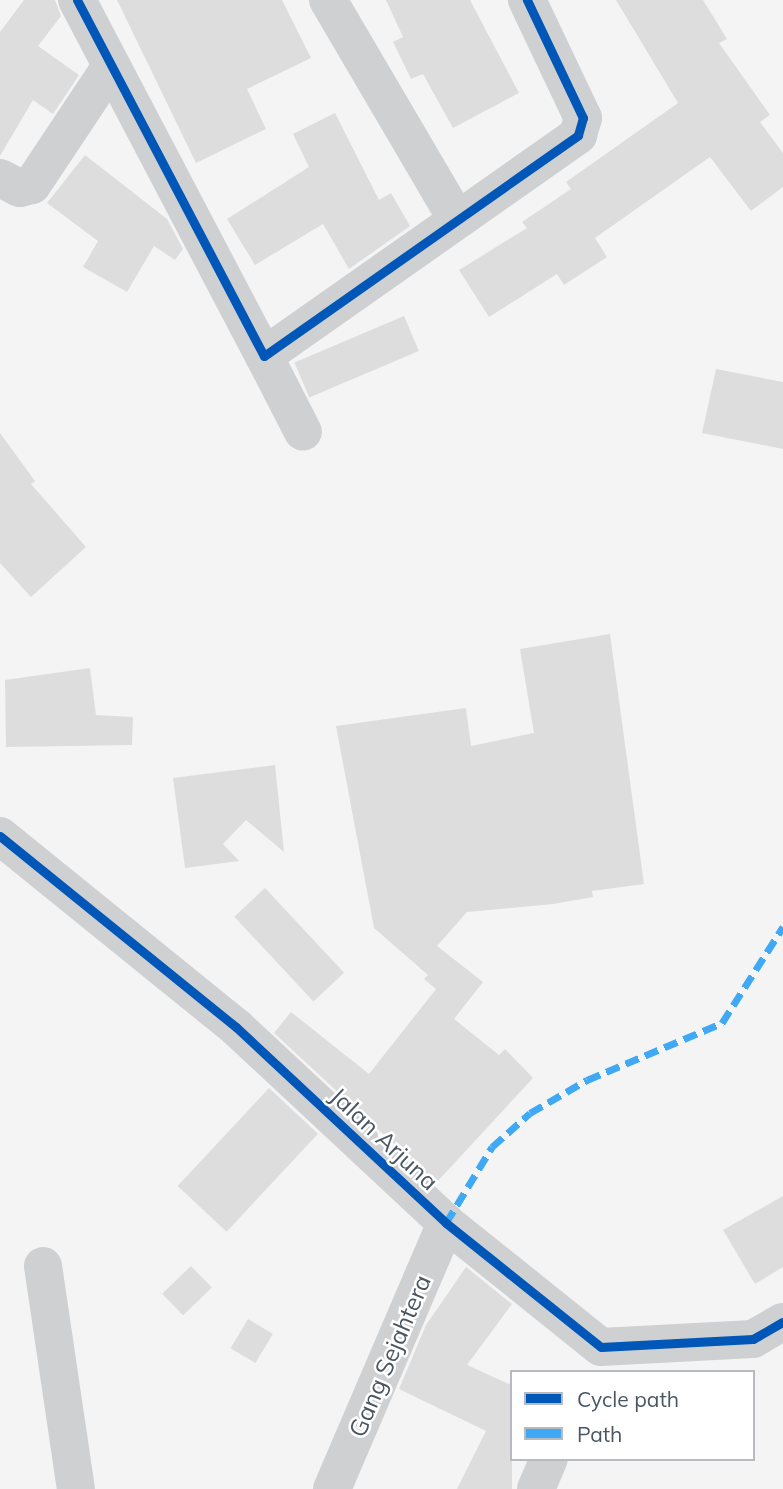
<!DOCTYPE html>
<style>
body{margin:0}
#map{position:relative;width:783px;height:1489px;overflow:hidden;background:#f4f4f4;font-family:Mulish,sans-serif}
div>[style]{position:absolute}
.building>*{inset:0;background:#ddddde;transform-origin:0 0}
.minor>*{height:38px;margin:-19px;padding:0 19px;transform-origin:19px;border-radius:19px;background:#ced0d2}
.quiet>*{height:7px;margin-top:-3.5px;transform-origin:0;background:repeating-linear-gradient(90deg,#3fa9f5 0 14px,transparent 0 21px)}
.cycleway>*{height:9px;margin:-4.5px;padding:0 4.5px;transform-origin:4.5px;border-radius:4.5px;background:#0057b8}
span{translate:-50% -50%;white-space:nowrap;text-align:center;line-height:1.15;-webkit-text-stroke:5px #fff;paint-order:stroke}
.street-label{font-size:24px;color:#4a5661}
.legend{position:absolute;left:510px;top:1370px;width:245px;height:91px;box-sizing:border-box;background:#fff;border:2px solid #b7bbc0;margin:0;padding:9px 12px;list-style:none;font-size:21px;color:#4a5661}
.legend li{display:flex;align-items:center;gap:14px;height:35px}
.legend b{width:35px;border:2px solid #b7bbc0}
</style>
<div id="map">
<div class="building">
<div style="clip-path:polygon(24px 0,55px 0,61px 16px,38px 46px,79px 75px,53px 114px,33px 100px,0 156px,0 32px)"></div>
<div style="clip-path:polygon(117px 0,282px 0,311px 58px,247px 89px,266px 129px,196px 163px)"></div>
<div style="clip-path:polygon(386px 0,470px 0,519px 93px,453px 128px,423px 74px,411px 79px,393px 42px,403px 37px)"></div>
<div style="clip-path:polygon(616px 0,703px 0,727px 39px,719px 43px,770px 115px,760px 122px,783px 153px,783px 187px,751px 211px,710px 157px,595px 238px,607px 257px,564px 285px,557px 274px,489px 317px,459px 270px,527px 228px,522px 222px,571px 189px,566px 182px,678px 103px)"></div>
<div style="clip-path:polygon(335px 113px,379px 200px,391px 193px,410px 226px,349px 269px,323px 224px,255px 265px,227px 219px,309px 167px,293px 134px)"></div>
<div style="clip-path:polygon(85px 155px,167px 219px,183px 249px,175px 260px,154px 246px,127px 292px,83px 267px,98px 241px,47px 203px)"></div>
<div style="left:404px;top:316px;width:38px;height:119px;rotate:67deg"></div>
<div style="clip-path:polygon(716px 369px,783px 382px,783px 449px,702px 433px)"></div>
<div style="clip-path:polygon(0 433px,35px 481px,31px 484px,86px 547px,31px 597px,0 563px)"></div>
<div style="clip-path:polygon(610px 634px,644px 884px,592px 891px,593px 897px,553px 904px,467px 912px,437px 946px,483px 982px,454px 1019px,499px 1055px,505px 1049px,533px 1078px,436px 1183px,274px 1033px,291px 1012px,369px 1074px,436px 989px,424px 979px,428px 975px,374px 928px,336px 726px,466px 708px,471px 746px,534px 733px,520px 649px)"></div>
<div style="clip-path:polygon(90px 668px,96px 715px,133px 717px,132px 745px,6px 747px,5px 680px)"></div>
<div style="clip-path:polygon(275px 765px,284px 852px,246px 820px,223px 844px,239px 861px,185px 868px,173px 778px)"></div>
<div style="left:265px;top:888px;width:116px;height:42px;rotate:47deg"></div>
<div style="left:269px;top:1088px;width:67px;height:134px;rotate:43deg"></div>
<div style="clip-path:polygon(783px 1196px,783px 1267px,755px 1284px,723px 1230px)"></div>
<div style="left:191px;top:1266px;width:30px;height:40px;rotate:46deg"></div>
<div style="clip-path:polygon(466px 1267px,512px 1304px,467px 1365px,509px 1384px,512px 1378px,512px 1489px,457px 1489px,486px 1431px,399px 1389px,426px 1325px)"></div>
<div style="left:248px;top:1319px;width:29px;height:34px;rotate:31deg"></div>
</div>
<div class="minor">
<div style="left:77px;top:0;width:402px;rotate:62.3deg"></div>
<div style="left:264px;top:356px;width:384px;rotate:-35.1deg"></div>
<div style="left:578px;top:135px;width:18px;rotate:-74deg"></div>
<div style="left:583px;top:118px;width:131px;rotate:-115.4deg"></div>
<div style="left:328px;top:0;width:255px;rotate:59.6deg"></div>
<div style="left:0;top:178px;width:22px;rotate:27deg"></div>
<div style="left:20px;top:188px;width:12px;rotate:-14deg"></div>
<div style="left:32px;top:185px;width:143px;rotate:-56.4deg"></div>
<div style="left:264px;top:356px;width:85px;rotate:62.8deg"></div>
<div style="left:0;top:836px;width:304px;rotate:39deg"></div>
<div style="left:236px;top:1027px;width:287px;rotate:43deg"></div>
<div style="left:446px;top:1223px;width:198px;rotate:38.7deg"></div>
<div style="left:601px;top:1347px;width:152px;rotate:-3deg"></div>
<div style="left:753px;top:1339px;width:34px;rotate:-30deg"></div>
<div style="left:43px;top:1266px;width:225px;rotate:81.6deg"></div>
<div style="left:332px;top:1489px;width:289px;rotate:-66.8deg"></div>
<div style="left:536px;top:1489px;width:33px;rotate:-67deg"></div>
</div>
<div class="quiet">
<div style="left:446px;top:1223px;width:89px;rotate:-58.8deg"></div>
<div style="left:492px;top:1147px;width:51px;rotate:-41.8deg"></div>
<div style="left:530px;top:1113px;width:66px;rotate:-30.1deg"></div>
<div style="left:587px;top:1080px;width:147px;rotate:-22.9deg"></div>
<div style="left:722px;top:1023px;width:114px;rotate:-57.6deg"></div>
</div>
<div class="cycleway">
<div style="left:77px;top:0;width:402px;rotate:62.3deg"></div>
<div style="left:264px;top:356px;width:384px;rotate:-35.1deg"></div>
<div style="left:578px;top:135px;width:18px;rotate:-74deg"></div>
<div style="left:583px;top:118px;width:131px;rotate:-115.4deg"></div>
<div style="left:0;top:836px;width:304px;rotate:39deg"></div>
<div style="left:236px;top:1027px;width:287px;rotate:43deg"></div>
<div style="left:446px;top:1223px;width:198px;rotate:38.7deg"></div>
<div style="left:601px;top:1347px;width:152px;rotate:-3deg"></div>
<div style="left:753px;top:1339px;width:34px;rotate:-30deg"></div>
</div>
<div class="street-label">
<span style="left:384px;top:1139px;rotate:43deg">Jalan Arjuna</span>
<span style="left:390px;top:1356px;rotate:-67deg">Gang Sejahtera</span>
</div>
<ul class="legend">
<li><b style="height:9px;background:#0057b8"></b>Cycle path</li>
<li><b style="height:9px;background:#3fa9f5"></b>Path</li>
</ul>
</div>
